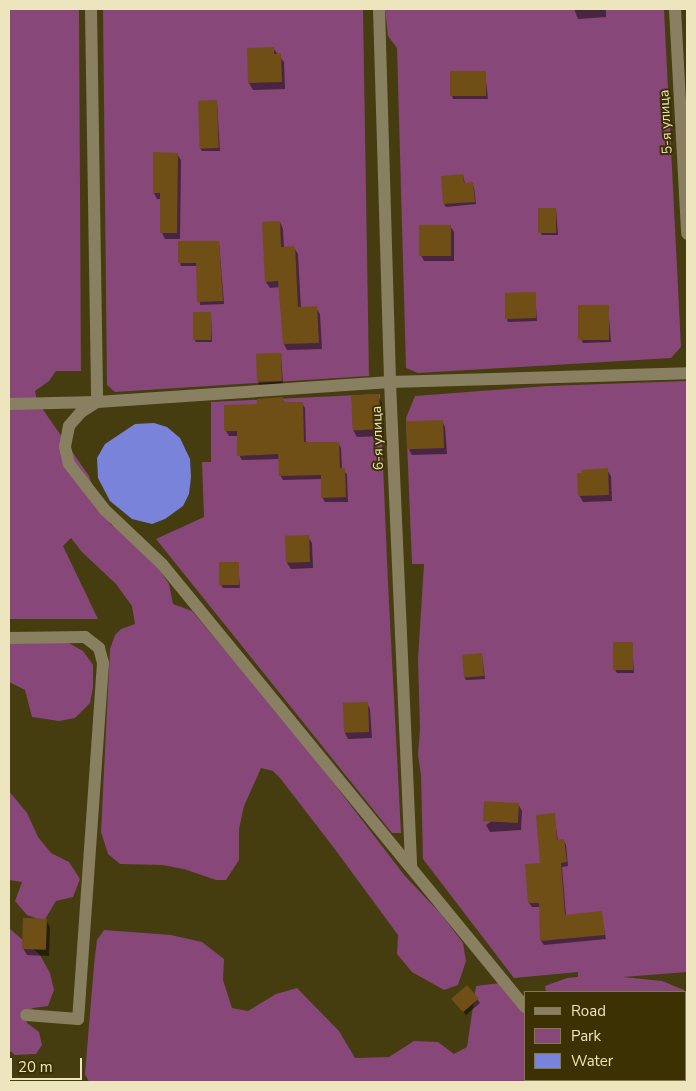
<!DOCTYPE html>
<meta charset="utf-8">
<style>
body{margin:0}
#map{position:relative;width:696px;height:1091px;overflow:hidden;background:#453c10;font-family:"Nunito Sans",sans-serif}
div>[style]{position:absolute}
.green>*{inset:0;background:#874778}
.water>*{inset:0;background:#7883d9}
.shadow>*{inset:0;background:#0007}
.building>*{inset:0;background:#704f17;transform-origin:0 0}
.minor>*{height:12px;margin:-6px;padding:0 6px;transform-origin:6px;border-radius:6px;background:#888060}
span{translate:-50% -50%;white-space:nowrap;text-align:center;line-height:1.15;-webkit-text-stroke:4px #3b3103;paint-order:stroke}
.street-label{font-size:14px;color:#ede5be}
.frame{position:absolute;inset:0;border:10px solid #ede5be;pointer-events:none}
.legend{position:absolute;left:524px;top:991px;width:162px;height:90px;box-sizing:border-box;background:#3b3103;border:1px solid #82794e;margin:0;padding:6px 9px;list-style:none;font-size:15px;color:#ede5be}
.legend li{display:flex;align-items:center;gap:10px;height:25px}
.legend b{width:25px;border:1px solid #82794e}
.scale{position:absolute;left:10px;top:1058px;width:72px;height:22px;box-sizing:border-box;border:2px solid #ede5be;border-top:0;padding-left:6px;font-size:15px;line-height:18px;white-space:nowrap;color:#ede5be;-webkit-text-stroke:4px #3b3103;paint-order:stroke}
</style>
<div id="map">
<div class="green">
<div style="clip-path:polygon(9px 9px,79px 9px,81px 371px,56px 371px,49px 381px,35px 391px,37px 401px,89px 476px,100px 506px,111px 525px,132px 531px,159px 569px,169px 584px,173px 604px,192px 611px,299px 738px,405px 876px,441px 914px,463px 943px,466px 961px,458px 985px,444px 990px,412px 972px,397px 954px,398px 935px,334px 848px,280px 778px,273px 771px,261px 768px,244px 806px,239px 829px,239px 860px,226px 880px,216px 880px,184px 869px,162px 865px,120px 864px,108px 854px,101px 832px,110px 649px,115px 635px,121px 629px,135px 624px,132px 606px,116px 584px,82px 552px,71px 538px,63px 546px,98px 619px,9px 619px)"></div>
<div style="clip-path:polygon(103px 9px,363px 9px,369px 376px,115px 392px,107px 385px)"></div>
<div style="clip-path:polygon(385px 9px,664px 9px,681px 347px,671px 358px,418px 373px,406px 368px,397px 48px,388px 36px)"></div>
<div style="clip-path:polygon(686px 381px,687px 972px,623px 977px,662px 981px,684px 990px,687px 994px,687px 1082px,593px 1082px,591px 1080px,685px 1080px,685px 992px,546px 992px,545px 986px,567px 978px,578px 977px,578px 972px,514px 978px,423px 859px,421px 775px,418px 755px,420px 729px,418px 659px,424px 564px,412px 564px,406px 418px,415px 396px,548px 386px)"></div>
<div style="clip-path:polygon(380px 394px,388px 583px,401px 833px,392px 833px,156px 539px,204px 517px,202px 462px,211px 462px,211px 402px)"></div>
<div style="clip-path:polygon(9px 638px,65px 641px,83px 651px,93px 665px,93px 687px,90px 703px,75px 718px,59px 721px,32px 717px,25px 690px,9px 682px)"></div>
<div style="clip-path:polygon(9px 791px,27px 813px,38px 837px,51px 853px,69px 862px,80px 879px,73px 897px,56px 901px,44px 921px,27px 915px,15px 901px,22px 882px,9px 880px)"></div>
<div style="clip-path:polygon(9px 928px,40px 955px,50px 973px,54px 990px,48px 1006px,33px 1008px,24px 1014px,27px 1023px,39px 1032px,42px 1045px,36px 1054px,15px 1055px,9px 1050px)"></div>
<div style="clip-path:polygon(104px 930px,171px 935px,202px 942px,224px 959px,223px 980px,232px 1008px,248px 1011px,276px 994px,297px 988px,339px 1031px,355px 1058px,389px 1057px,414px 1041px,438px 1042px,454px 1054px,467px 1047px,476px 986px,500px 983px,525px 1012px,525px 1080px,573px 1080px,577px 1082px,89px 1082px,85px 1074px,94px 965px,97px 940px)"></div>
</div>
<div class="water">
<div style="clip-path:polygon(154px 423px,167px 427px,180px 438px,190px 459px,191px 477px,189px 494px,183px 506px,165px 519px,152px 524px,132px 519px,110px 501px,98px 478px,97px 458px,105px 444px,135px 424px)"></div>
</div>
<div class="shadow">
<div style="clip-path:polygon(574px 9px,606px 9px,606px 17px,578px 19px)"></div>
<div style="clip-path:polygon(273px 48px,284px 62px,285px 89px,253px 90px,249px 83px,248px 49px)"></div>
<div style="clip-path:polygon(485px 73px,488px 99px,453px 99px,452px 96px)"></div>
<div style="clip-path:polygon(217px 102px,220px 151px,202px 151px,200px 148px)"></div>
<div style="clip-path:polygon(177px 154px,181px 160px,180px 239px,165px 239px,162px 233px,161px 199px,157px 199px,154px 193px)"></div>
<div style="clip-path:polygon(463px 175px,465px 184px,472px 184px,474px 187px,476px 204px,446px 207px,444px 204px)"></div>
<div style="clip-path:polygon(556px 209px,558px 235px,542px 235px,540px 232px)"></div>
<div style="clip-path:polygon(280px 222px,283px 229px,284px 248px,294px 248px,298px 254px,301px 309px,316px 308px,320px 314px,322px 349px,287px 350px,284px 344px,280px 287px,270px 288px,266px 282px)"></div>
<div style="clip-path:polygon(450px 226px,454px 232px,454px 261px,424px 261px,421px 255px)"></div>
<div style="clip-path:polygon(219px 242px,224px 304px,200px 305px,197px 266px,181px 266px,180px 263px)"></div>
<div style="clip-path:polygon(535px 293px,537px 321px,508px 322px,507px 319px)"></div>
<div style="clip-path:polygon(608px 306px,611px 342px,583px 343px,581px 339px)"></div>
<div style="clip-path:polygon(211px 314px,212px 342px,196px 342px,194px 339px)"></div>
<div style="clip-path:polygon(281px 354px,283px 384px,260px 386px,258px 383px)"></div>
<div style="clip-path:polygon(378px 396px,382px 403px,384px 436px,357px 437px,353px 430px,352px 397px)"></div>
<div style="clip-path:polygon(282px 399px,285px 403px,302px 403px,305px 408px,306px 444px,338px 443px,341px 448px,342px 469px,347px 474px,348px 502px,325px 502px,322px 497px,322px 479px,283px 480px,280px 475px,280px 459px,242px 460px,239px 455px,238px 436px,229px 436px,226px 431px,259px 405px)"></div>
<div style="clip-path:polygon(442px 421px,445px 427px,447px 454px,412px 455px,409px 450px)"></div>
<div style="clip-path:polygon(607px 470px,611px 476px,612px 501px,583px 502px,579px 495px)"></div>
<div style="clip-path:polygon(308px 537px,312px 543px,313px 568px,291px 569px,287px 563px)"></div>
<div style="clip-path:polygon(238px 563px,240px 588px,223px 588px,221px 585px)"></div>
<div style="clip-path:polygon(632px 643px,634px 673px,617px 673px,615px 670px)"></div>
<div style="clip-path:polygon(482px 655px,485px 679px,466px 680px,464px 677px)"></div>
<div style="clip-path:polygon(367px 703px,370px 709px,372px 738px,348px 739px,345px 733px)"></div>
<div style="clip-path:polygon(518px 804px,522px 811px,521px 830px,490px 832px,486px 825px)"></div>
<div style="clip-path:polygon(554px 815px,558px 841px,564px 841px,566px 845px,568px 866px,562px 867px,566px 916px,601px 912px,606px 939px,544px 945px,541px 941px,541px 907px,532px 907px,529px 903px,526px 865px,542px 864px)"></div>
<div style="clip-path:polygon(46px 920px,50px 927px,49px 956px,27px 955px,23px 948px)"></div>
<div style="clip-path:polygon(467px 987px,480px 1003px,466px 1015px,455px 1002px)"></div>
</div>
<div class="building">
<div style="clip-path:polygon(274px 47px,274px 54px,281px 53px,282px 82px,248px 83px,247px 48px)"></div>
<div style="left:486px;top:71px;width:25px;height:36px;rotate:90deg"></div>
<div style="left:217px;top:100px;width:48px;height:19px;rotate:88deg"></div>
<div style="clip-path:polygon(153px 152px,178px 153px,177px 233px,160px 233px,160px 193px,153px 193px)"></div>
<div style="clip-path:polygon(463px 174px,464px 183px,473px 182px,475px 202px,443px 204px,441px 176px)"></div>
<div style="left:538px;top:208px;width:18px;height:25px"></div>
<div style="clip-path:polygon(280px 221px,281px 247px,295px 246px,298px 307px,317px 306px,319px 343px,283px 344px,278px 281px,265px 282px,262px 222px)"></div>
<div style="left:419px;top:225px;width:32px;height:31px"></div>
<div style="clip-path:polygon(178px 241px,219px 241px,223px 301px,197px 302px,196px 263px,178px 263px)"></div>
<div style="clip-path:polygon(526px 292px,536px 292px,536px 318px,505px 319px,505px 293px)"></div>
<div style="left:578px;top:305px;width:31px;height:35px"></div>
<div style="left:193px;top:312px;width:18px;height:28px"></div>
<div style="left:281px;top:353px;width:28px;height:25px;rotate:88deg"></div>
<div style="left:379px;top:394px;width:35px;height:28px;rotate:87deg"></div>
<div style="clip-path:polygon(283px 397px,283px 402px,303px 402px,304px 442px,339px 442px,340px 468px,345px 468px,346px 497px,321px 498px,321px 475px,279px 476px,278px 454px,237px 456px,237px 431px,224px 431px,224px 405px,257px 404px,257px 399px)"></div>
<div style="left:443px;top:420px;width:28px;height:37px;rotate:88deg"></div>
<div style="clip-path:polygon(608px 468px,609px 495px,578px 496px,577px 473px,582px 473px,581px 470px)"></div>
<div style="left:309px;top:535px;width:27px;height:24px;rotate:88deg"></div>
<div style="left:219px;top:562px;width:20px;height:23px"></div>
<div style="left:633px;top:642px;width:28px;height:20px;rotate:90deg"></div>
<div style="left:482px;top:653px;width:23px;height:20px;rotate:85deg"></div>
<div style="left:368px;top:702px;width:30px;height:25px;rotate:88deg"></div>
<div style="left:519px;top:803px;width:20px;height:35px;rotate:93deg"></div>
<div style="clip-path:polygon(555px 813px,557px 840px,564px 839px,567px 862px,561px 863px,565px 915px,602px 911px,605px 935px,540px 941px,539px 903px,528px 903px,525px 864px,540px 863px,536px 815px)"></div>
<div style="left:23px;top:918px;width:24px;height:31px;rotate:2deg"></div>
<div style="left:467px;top:985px;width:18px;height:21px;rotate:49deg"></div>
</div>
<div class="minor">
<div style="left:91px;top:9px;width:393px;rotate:89.1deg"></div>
<div style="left:97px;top:402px;width:294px;rotate:-3.9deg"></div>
<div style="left:390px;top:382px;width:297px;rotate:-1.7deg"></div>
<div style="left:379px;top:9px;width:373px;rotate:88.3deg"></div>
<div style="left:390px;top:382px;width:485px;rotate:87.5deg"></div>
<div style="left:675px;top:9px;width:225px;rotate:86.9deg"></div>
<div style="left:97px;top:402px;width:19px;rotate:148deg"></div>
<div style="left:81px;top:412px;width:18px;rotate:131deg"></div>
<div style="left:69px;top:426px;width:21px;rotate:101deg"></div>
<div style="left:65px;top:447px;width:17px;rotate:77deg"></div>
<div style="left:69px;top:464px;width:58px;rotate:52deg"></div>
<div style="left:105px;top:510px;width:79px;rotate:43.5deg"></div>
<div style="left:162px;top:564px;width:573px;rotate:50.67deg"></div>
<div style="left:9px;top:404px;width:88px;rotate:-1.3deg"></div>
<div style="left:9px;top:638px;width:76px;rotate:-0.8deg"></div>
<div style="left:85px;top:637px;width:18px;rotate:38deg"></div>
<div style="left:99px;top:648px;width:16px;rotate:75deg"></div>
<div style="left:103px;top:663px;width:357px;rotate:94deg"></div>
<div style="left:78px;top:1019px;width:52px;rotate:-175.6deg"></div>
<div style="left:584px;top:1080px;width:3px;rotate:45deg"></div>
</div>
<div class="street-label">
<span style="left:666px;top:122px;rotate:-93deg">5-я улица</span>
<span style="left:378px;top:438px;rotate:-92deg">6-я улица</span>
</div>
<div class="frame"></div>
<ul class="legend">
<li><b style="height:6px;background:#888060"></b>Road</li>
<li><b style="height:14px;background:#874778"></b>Park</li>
<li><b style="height:14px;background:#7883d9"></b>Water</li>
</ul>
<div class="scale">20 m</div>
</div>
